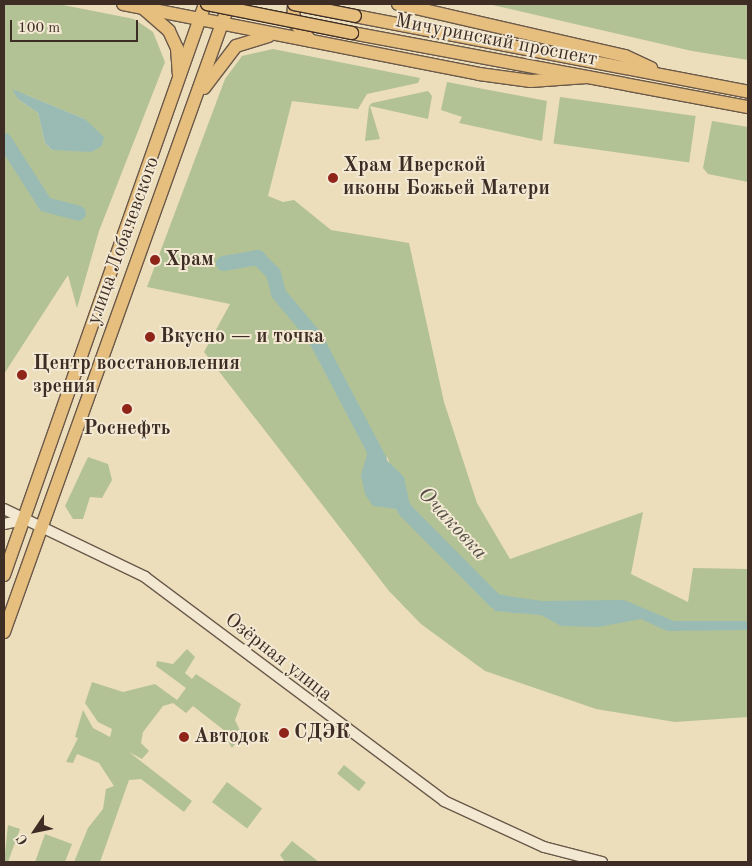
<!DOCTYPE html>
<meta charset="utf-8">
<style>
body{margin:0}
#map{position:relative;width:752px;height:866px;overflow:hidden;background:#ecddbb;font-family:"Old Standard TT",serif}
div>[style]{position:absolute}
.green>*{inset:0;background:#b3c294;transform-origin:0 0}
.water>*{inset:0;background:#99bbb4}
.river>*{height:15px;margin:-7.5px;padding:0 7.5px;transform-origin:7.5px;border-radius:7.5px;background:#99bbb4}
.roads{filter:drop-shadow(1px 0 #6a594a) drop-shadow(-1px 0 #6a594a) drop-shadow(0 1px #6a594a) drop-shadow(0 -1px #6a594a)}
.minor>*{height:10px;margin:-5px;padding:0 5px;transform-origin:5px;border-radius:5px;background:#f3e9d3}
.major>*{height:12px;margin:-6px;padding:0 6px;transform-origin:6px;border-radius:6px;background:#e6be7e}
.bridges{filter:drop-shadow(1px 0 #3e2d24) drop-shadow(-1px 0 #3e2d24) drop-shadow(0 1px #3e2d24) drop-shadow(0 -1px #3e2d24)}
.major-bridge>*{height:12px;margin:-6px;padding:0 6px;transform-origin:6px;border-radius:6px;background:#e6be7e}
.dots>*{width:14px;height:14px;translate:-50% -50%;box-sizing:border-box;border:2px solid #f3e9d3;border-radius:50%}
span{translate:-50% -50%;white-space:nowrap;text-align:center;line-height:1.15;-webkit-text-stroke:4px #f3e9d3;paint-order:stroke}
.street-label{font-size:20px;color:#3e2d24}
.poi-label{font-size:20px;color:#3e2d24;font-weight:700}
.left{translate:0 -50%;text-align:left}
.water-label{font-size:21px;color:#555048;font-style:italic}
.frame{position:absolute;inset:0;border:5px solid #3e2d24;pointer-events:none}
.north{position:absolute;left:10px;top:806px;width:50px;height:50px;-webkit-text-stroke:4px #f3e9d3;paint-order:stroke;rotate:236deg;font-size:14px;font-weight:700;line-height:20px;text-align:center;color:#3e2d24}
.north::after{content:'';display:block;margin:auto;width:18px;height:22px;background:#3e2d24;clip-path:polygon(50% 0,100% 100%,50% 72%,0 100%)}
.scale{position:absolute;left:10px;top:20px;width:128px;height:22px;box-sizing:border-box;border:2px solid #3e2d24;border-top:0;padding-left:6px;font-size:15px;line-height:18px;white-space:nowrap;color:#3e2d24;-webkit-text-stroke:4px #f3e9d3;paint-order:stroke}
</style>
<div id="map">
<div class="green">
<div style="clip-path:polygon(evenodd,4px 4px,58px 4px,134px 19px,153px 32px,165px 62px,99px 231px,77px 308px,68px 275px,4px 374px,4px 4px,24px 94px,85px 119px,71px 150px,52px 150px,45px 143px,38px 113px,18px 99px,24px 94px)"></div>
<div style="clip-path:polygon(488px 4px,748px 4px,748px 60px,692px 51px)"></div>
<div style="clip-path:polygon(evenodd,273px 49px,420px 78px,418px 83px,367px 94px,358px 109px,292px 101px,268px 196px,283px 202px,294px 200px,331px 230px,409px 243px,444px 402px,477px 503px,510px 559px,643px 512px,631px 574px,688px 602px,693px 568px,748px 569px,748px 717px,675px 722px,596px 709px,485px 671px,421px 624px,389px 591px,204px 352px,230px 304px,147px 287px,225px 79px,242px 56px,273px 49px,387px 456px,405px 510px,373px 505px,387px 456px)"></div>
<div style="clip-path:polygon(447px 82px,547px 101px,542px 141px,459px 123px,462px 117px,441px 110px)"></div>
<div style="clip-path:polygon(428px 91px,432px 96px,428px 119px,370px 106px,380px 139px,365px 141px,369px 106px,372px 103px)"></div>
<div style="left:560px;top:97px;width:137px;height:47px;rotate:8deg"></div>
<div style="clip-path:polygon(712px 121px,748px 127px,748px 182px,708px 174px,703px 168px)"></div>
<div style="clip-path:polygon(88px 457px,108px 464px,112px 480px,102px 498px,90px 497px,83px 519px,73px 519px,65px 506px)"></div>
<div style="clip-path:polygon(187px 649px,195px 657px,185px 673px,192px 679px,196px 674px,241px 704px,235px 720px,242px 735px,232px 748px,225px 737px,220px 738px,225px 731px,193px 706px,186px 713px,173px 703px,163px 706px,143px 732px,141px 743px,149px 751px,142px 759px,129px 752px,192px 801px,184px 812px,141px 779px,129px 780px,100px 862px,74px 862px,88px 828px,103px 809px,106px 789px,114px 786px,99px 763px,77px 754px,73px 763px,66px 762px,78px 738px,75px 737px,83px 710px,93px 728px,110px 737px,112px 729px,98px 722px,85px 703px,92px 682px,123px 692px,155px 684px,177px 700px,186px 688px,156px 666px,157px 661px,173px 664px)"></div>
<div style="left:344px;top:765px;width:28px;height:11px;rotate:39deg"></div>
<div style="left:227px;top:782px;width:44px;height:25px;rotate:37deg"></div>
<div style="clip-path:polygon(8px 825px,20px 829px,8px 862px,4px 862px)"></div>
<div style="clip-path:polygon(45px 834px,72px 844px,65px 862px,35px 862px)"></div>
<div style="clip-path:polygon(292px 841px,319px 862px,285px 862px,280px 855px)"></div>
</div>
<div class="water">
<div style="clip-path:polygon(12px 89px,85px 119px,104px 137px,102px 146px,91px 152px,52px 150px,45px 143px,38px 113px,18px 99px)"></div>
<div style="clip-path:polygon(370px 444px,404px 477px,409px 501px,405px 510px,373px 506px,365px 494px,361px 475px)"></div>
<div style="clip-path:polygon(502px 595px,542px 601px,624px 600px,674px 621px,748px 621px,748px 630px,667px 631px,641px 619px,598px 627px,561px 626px,541px 615px,494px 611px,494px 600px)"></div>
</div>
<div class="river">
<div style="left:4px;top:140px;width:76px;rotate:57.4deg"></div>
<div style="left:45px;top:204px;width:34px;rotate:15deg"></div>
<div style="left:223px;top:263px;width:35px;rotate:-10deg"></div>
<div style="left:257px;top:257px;width:23px;rotate:45deg"></div>
<div style="left:273px;top:273px;width:21px;rotate:76deg"></div>
<div style="left:278px;top:293px;width:56px;rotate:50.1deg"></div>
<div style="left:314px;top:336px;width:140px;rotate:62.3deg"></div>
<div style="left:395px;top:492px;width:21px;rotate:61deg"></div>
<div style="left:405px;top:510px;width:127px;rotate:45.3deg"></div>
<div style="left:494px;top:600px;width:21px;rotate:14deg"></div>
</div>
<div class="roads">
<div class="minor">
<div style="left:4px;top:509px;width:157px;rotate:25.7deg"></div>
<div style="left:145px;top:577px;width:374px;rotate:36.8deg"></div>
<div style="left:444px;top:801px;width:110px;rotate:24.7deg"></div>
<div style="left:544px;top:847px;width:60px;rotate:14.5deg"></div>
<div style="left:4px;top:524px;width:19px;rotate:-12deg"></div>
</div>
<div class="major">
<div style="left:123px;top:4px;width:363px;rotate:11.1deg"></div>
<div style="left:479px;top:74px;width:52px;rotate:7.7deg"></div>
<div style="left:531px;top:81px;width:56px;rotate:-4.1deg"></div>
<div style="left:294px;top:4px;width:17px;rotate:93deg"></div>
<div style="left:293px;top:21px;width:27px;rotate:48deg"></div>
<div style="left:398px;top:4px;width:233px;rotate:12.9deg"></div>
<div style="left:625px;top:56px;width:29px;rotate:25deg"></div>
<div style="left:144px;top:9px;width:33px;rotate:41deg"></div>
<div style="left:169px;top:31px;width:19px;rotate:65deg"></div>
<div style="left:177px;top:48px;width:26px;rotate:86deg"></div>
<div style="left:355px;top:16px;width:400px;rotate:10.9deg"></div>
<div style="left:352px;top:33px;width:403px;rotate:10.6deg"></div>
<div style="left:204px;top:88px;width:53px;rotate:-52.7deg"></div>
<div style="left:236px;top:46px;width:34px;rotate:-17deg"></div>
<div style="left:4px;top:575px;width:605px;rotate:-70.61deg"></div>
<div style="left:4px;top:632px;width:667px;rotate:-70.29deg"></div>
</div>
</div>
<div class="bridges">
<div class="major-bridge">
<div style="left:207px;top:4px;width:148px;rotate:11.3deg"></div>
<div style="left:294px;top:4px;width:62px;rotate:11.1deg"></div>
</div>
</div>
<div class="dots">
<div style="left:333px;top:178px;background:#8f2418"></div>
<div style="left:155px;top:260px;background:#8f2418"></div>
<div style="left:150px;top:337px;background:#8f2418"></div>
<div style="left:22px;top:375px;background:#8f2418"></div>
<div style="left:127px;top:409px;background:#8f2418"></div>
<div style="left:284px;top:733px;background:#8f2418"></div>
<div style="left:184px;top:737px;background:#8f2418"></div>
</div>
<div class="street-label">
<span style="left:496px;top:41px;rotate:11deg">Мичуринский проспект</span>
<span style="left:124px;top:241px;rotate:-70deg">улица Лобачевского</span>
<span style="left:278px;top:658px;rotate:38deg">Озёрная улица</span>
</div>
<div class="poi-label">
<span class="left" style="left:343px;top:178px">Храм Иверской<br>иконы Божьей Матери</span>
<span class="left" style="left:165px;top:260px">Храм</span>
<span class="left" style="left:160px;top:337px">Вкусно — и точка</span>
<span class="left" style="left:33px;top:376px">Центр восстановления<br>зрения</span>
<span style="left:127px;top:429px">Роснефть</span>
<span class="left" style="left:294px;top:733px">СДЭК</span>
<span class="left" style="left:194px;top:737px">Автодок</span>
</div>
<div class="water-label">
<span style="left:452px;top:524px;rotate:47deg">Очаковка</span>
</div>
<div class="frame"></div>
<div class="north">С</div>
<div class="scale">100 m</div>
</div>
